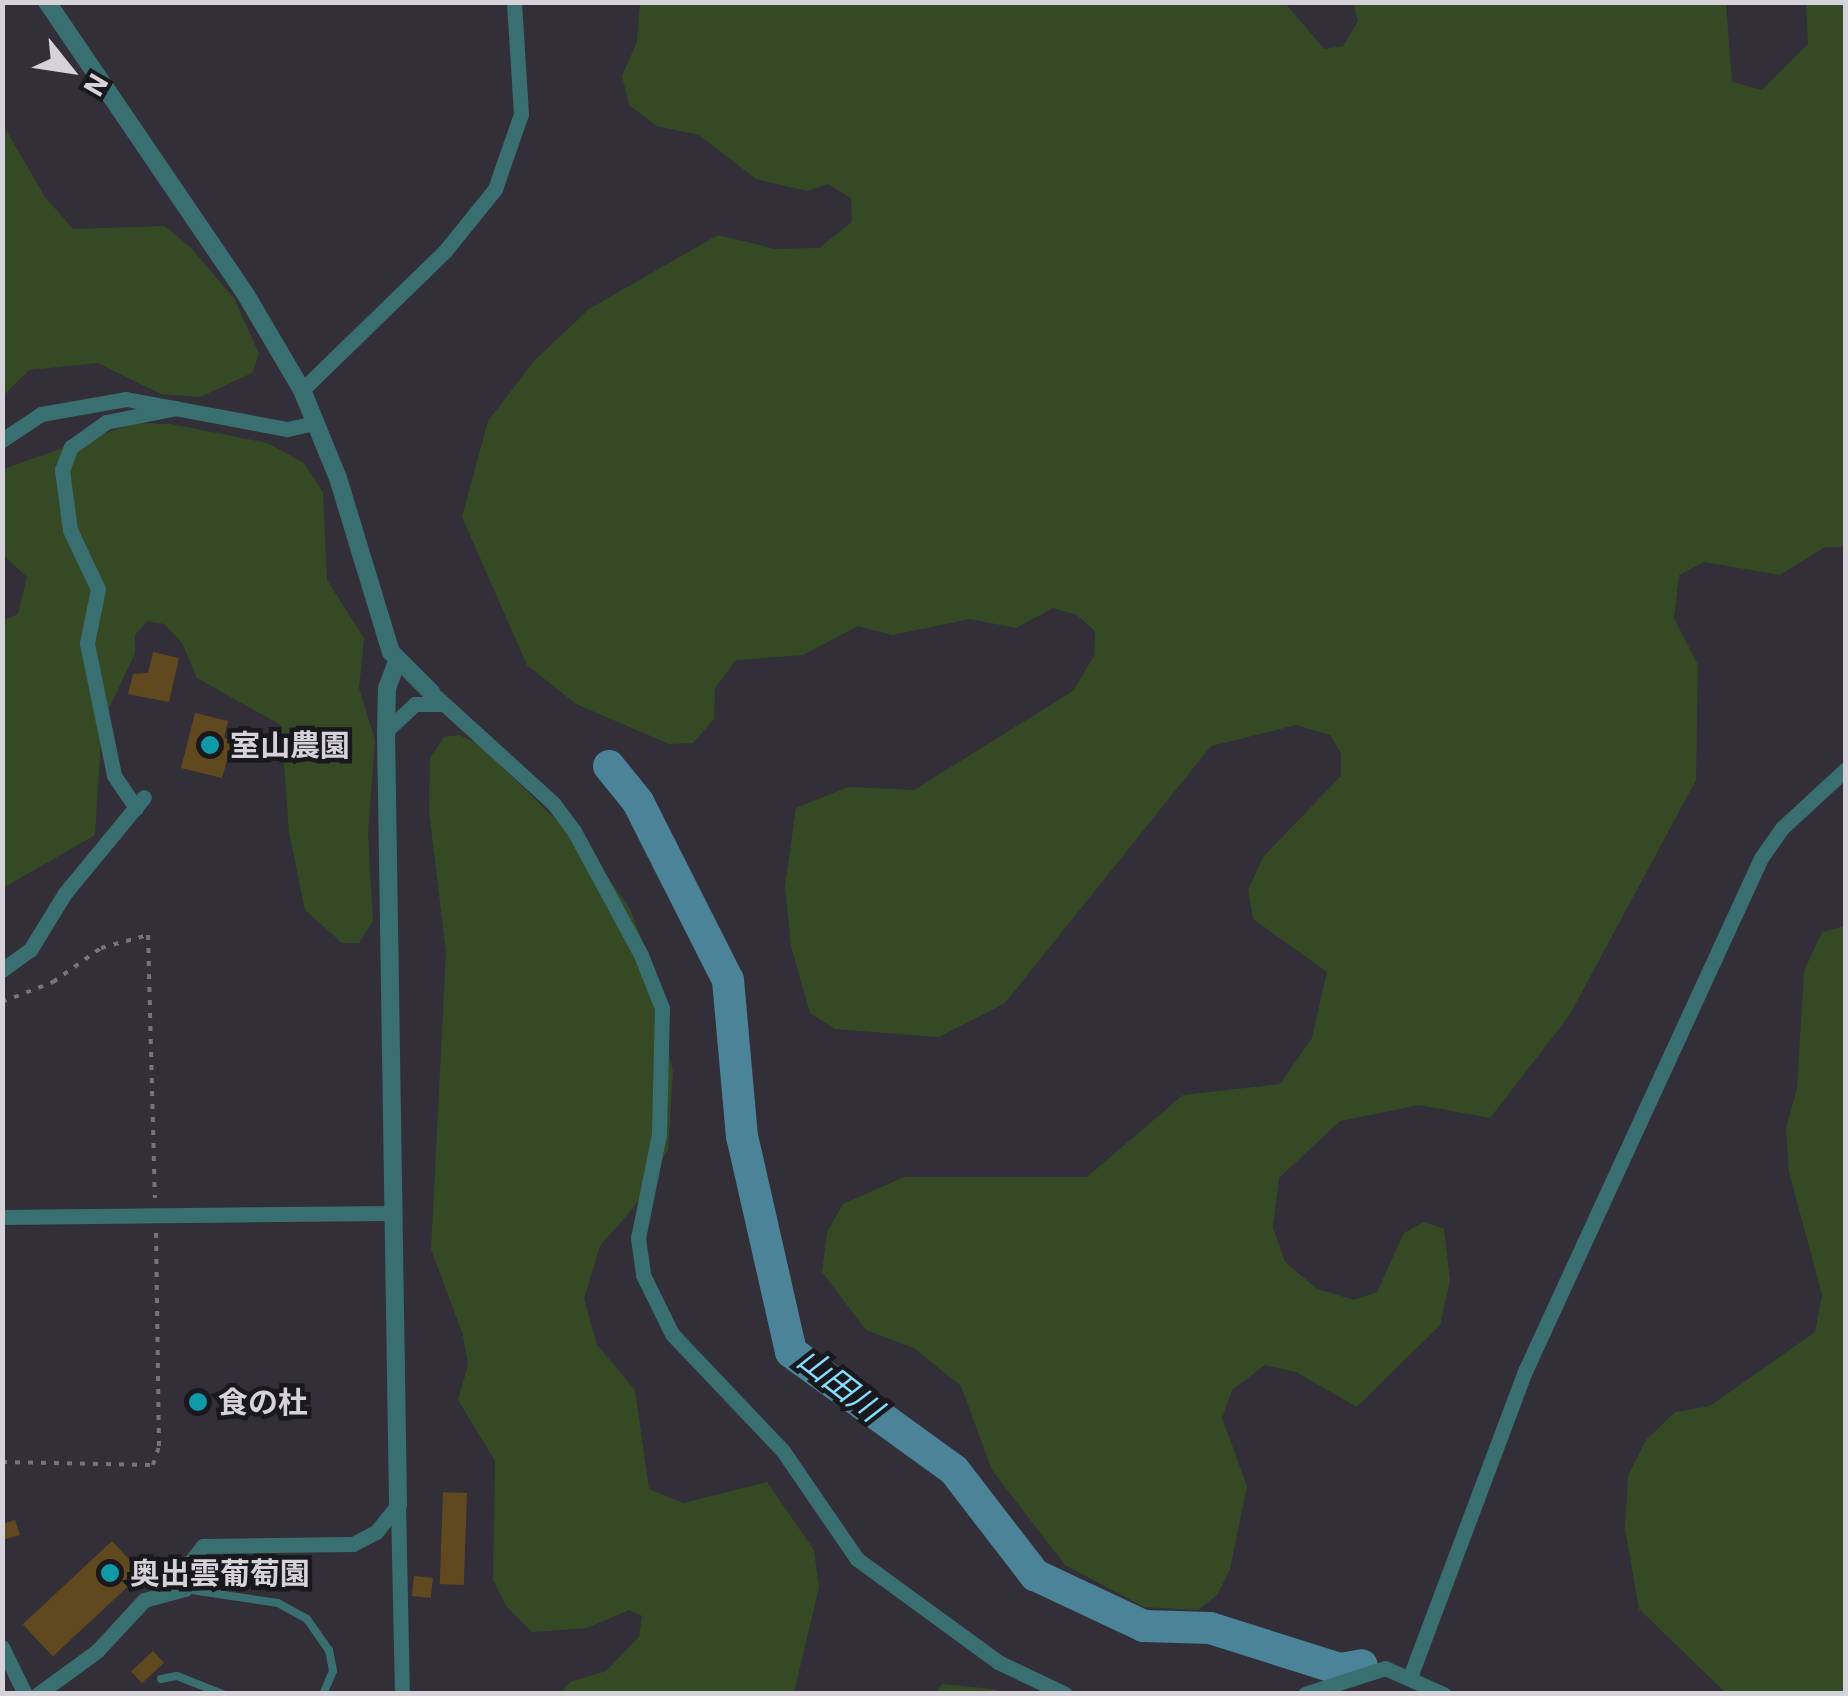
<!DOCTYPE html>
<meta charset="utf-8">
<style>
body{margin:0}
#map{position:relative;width:1848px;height:1696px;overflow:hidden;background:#322f38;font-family:"IBM Plex Sans","Noto Sans JP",sans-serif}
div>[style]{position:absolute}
.green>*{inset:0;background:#354a24}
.river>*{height:32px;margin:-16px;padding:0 16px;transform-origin:16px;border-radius:16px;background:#4b8398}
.building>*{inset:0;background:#61491f;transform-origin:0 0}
.path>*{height:4px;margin-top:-2px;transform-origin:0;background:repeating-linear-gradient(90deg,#76737b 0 5px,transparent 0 13px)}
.service>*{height:8px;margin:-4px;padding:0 4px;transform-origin:4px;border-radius:4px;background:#3a6f71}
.minor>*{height:15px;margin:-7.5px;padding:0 7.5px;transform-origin:7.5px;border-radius:7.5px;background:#3a6f71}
.tertiary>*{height:18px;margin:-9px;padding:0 9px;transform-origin:9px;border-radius:9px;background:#3a6f71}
.dots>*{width:28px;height:28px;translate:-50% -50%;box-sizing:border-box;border:5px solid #19181c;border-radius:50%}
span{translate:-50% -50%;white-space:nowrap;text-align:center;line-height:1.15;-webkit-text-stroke:9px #19181c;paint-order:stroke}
.poi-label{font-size:30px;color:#d5d3d9;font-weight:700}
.left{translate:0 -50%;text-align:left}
.water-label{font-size:32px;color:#85ddff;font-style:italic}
.frame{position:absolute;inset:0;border:5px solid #d5d3d9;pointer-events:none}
.north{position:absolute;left:20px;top:20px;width:100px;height:100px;-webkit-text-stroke:8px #19181c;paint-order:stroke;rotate:120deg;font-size:28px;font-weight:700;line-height:40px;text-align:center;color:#d5d3d9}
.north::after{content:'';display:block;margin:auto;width:35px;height:45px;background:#d5d3d9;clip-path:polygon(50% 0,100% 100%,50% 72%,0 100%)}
</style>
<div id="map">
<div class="green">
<div style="clip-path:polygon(640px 3px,1285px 3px,1324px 49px,1343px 46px,1358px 21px,1353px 3px,1726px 3px,1732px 82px,1762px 90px,1808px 44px,1806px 3px,1845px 3px,1845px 547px,1825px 547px,1780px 575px,1704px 562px,1679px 575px,1674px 618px,1698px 665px,1696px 780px,1569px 1016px,1490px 1118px,1419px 1105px,1340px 1121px,1279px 1178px,1273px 1228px,1285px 1262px,1317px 1289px,1354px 1300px,1377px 1292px,1404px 1233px,1424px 1222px,1444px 1229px,1450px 1281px,1440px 1325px,1357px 1407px,1296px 1372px,1265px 1365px,1232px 1390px,1222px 1418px,1247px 1486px,1230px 1569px,1217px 1595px,1198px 1610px,1144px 1607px,1065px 1565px,992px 1470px,961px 1386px,914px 1348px,866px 1330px,822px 1272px,827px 1232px,843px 1204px,904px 1177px,1087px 1177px,1183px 1095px,1280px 1084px,1312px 1038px,1327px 972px,1253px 919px,1248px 890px,1263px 857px,1341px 776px,1341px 753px,1330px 735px,1296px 725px,1211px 746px,1005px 1003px,939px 1037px,835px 1029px,810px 1013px,791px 946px,785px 886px,796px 808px,848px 787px,914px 790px,1073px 691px,1094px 656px,1095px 631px,1077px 615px,1053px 608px,1016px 628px,970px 619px,893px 635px,858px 626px,803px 655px,736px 660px,715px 688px,714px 719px,693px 743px,669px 744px,576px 704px,527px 665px,462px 517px,488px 421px,534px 361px,589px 309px,718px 235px,775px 249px,819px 248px,852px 222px,851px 198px,828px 184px,807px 191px,756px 179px,699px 135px,657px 126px,629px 105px,622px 76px,637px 42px)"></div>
<div style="clip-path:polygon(3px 125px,45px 197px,73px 229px,165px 226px,190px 247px,234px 298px,259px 354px,252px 373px,200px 397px,161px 394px,98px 363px,29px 370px,3px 396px)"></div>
<div style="clip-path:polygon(135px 423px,171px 424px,267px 443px,304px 463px,323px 492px,327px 580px,364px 638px,359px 688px,375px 740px,368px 834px,373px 921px,359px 943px,342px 943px,305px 910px,289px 832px,281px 725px,197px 678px,182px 643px,164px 624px,147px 621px,135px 635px,135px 653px,102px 723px,95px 835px,3px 888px,2px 621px,18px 614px,27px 577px,3px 555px,3px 469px)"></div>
<div style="clip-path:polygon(459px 735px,479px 744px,590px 853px,629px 907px,651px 962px,673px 1072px,668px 1149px,634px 1207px,600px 1246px,584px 1299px,597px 1345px,635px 1390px,649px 1489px,683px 1503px,767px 1482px,814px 1550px,819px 1587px,794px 1693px,561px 1693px,570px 1682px,606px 1671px,639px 1637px,642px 1616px,629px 1610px,587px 1628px,532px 1632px,506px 1606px,493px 1580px,495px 1461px,458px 1400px,468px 1365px,463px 1335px,431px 1249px,446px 952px,429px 811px,430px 758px,444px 737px)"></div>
<div style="clip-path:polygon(1845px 926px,1845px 1693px,1726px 1693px,1639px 1609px,1625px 1528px,1628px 1476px,1646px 1440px,1675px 1412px,1710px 1406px,1815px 1332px,1822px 1295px,1789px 1172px,1786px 1129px,1797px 1088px,1804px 971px,1822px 932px)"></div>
<div style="clip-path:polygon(942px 1684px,992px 1689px,1007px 1693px,935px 1693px)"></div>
</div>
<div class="river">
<div style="left:609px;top:766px;width:46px;rotate:51.1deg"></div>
<div style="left:638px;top:802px;width:199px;rotate:63.2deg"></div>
<div style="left:728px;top:980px;width:157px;rotate:84.9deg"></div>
<div style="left:742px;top:1136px;width:221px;rotate:77.2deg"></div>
<div style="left:791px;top:1352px;width:201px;rotate:35.9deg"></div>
<div style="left:954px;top:1470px;width:133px;rotate:52.4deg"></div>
<div style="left:1035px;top:1575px;width:120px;rotate:25.1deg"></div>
<div style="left:1144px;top:1626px;width:66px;rotate:1.7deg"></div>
<div style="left:1210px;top:1628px;width:136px;rotate:17.5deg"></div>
<div style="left:1340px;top:1669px;width:22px;rotate:-10deg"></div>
</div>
<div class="building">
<div style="clip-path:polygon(153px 652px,179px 658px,169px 702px,128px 694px,133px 674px,148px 673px)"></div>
<div style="clip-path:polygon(195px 713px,228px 721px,224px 738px,233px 740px,222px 778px,181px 768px)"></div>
<div style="left:467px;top:1493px;width:92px;height:24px;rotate:92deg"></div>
<div style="clip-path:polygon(15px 1520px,20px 1535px,2px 1540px,2px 1524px)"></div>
<div style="left:112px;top:1541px;width:44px;height:122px;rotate:47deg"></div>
<div style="left:414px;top:1576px;width:19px;height:20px;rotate:6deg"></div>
<div style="left:153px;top:1651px;width:16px;height:30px;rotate:47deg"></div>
</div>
<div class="path">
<div style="left:2px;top:1002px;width:55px;rotate:-21.4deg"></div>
<div style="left:53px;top:982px;width:59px;rotate:-35.3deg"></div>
<div style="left:101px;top:948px;width:49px;rotate:-15.5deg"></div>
<div style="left:148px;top:935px;width:263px;rotate:88.5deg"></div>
<div style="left:2px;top:1462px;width:151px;rotate:1.1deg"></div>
<div style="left:153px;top:1465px;width:20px;rotate:-72deg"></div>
<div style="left:159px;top:1446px;width:214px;rotate:-90.8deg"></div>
</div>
<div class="service">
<div style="left:185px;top:1589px;width:94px;rotate:8.6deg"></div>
<div style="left:278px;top:1603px;width:33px;rotate:29deg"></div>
<div style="left:307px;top:1619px;width:38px;rotate:55deg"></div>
<div style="left:329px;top:1650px;width:21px;rotate:79deg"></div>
<div style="left:333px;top:1671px;width:25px;rotate:113deg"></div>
<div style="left:161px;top:1679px;width:16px;rotate:-11deg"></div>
<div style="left:177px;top:1676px;width:49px;rotate:21.4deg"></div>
</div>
<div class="minor">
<div style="left:302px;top:390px;width:199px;rotate:-44.2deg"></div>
<div style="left:445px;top:251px;width:80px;rotate:-51.1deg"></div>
<div style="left:495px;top:189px;width:79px;rotate:-70.9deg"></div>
<div style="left:521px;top:114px;width:112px;rotate:-93.6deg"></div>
<div style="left:2px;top:440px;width:47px;rotate:-33.7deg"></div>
<div style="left:41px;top:414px;width:86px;rotate:-10deg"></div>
<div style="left:126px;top:399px;width:164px;rotate:10.6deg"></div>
<div style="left:287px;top:429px;width:30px;rotate:-12deg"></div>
<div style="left:431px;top:692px;width:165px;rotate:42.3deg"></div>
<div style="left:553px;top:803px;width:35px;rotate:53deg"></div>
<div style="left:574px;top:831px;width:141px;rotate:61.6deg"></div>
<div style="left:641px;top:955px;width:57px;rotate:68.4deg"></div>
<div style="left:662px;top:1008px;width:126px;rotate:91.4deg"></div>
<div style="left:659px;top:1134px;width:106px;rotate:101.4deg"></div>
<div style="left:638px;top:1238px;width:37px;rotate:82deg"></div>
<div style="left:643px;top:1275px;width:66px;rotate:63.8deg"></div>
<div style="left:672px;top:1334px;width:161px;rotate:46.5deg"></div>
<div style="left:783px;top:1451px;width:131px;rotate:55.6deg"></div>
<div style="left:857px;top:1559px;width:175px;rotate:36.1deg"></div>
<div style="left:998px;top:1662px;width:74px;rotate:25.5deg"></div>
<div style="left:386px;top:731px;width:40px;rotate:-43deg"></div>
<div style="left:415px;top:704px;width:29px"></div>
<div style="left:136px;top:808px;width:40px;rotate:-124deg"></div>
<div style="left:114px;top:775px;width:135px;rotate:-101.6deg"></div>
<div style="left:87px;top:643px;width:55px;rotate:-78.5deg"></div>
<div style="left:98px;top:589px;width:65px;rotate:-115.4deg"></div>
<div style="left:70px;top:530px;width:61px;rotate:-97.6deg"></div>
<div style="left:62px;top:470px;width:25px;rotate:-69deg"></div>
<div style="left:71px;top:447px;width:43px;rotate:-35.5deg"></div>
<div style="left:106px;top:422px;width:71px;rotate:-11.3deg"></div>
<div style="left:2px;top:970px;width:34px;rotate:-36deg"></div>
<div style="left:30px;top:950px;width:67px;rotate:-58.4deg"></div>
<div style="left:65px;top:893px;width:124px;rotate:-50.5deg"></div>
<div style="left:2px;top:1217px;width:390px;rotate:-0.6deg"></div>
<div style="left:398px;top:1505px;width:189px;rotate:88.8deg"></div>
<div style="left:2px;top:1647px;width:52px;rotate:63.9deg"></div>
<div style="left:1410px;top:1677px;width:329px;rotate:-69.4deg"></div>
<div style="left:1526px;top:1369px;width:562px;rotate:-65.3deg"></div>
<div style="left:1761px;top:858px;width:37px;rotate:-55deg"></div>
<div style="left:1782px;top:828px;width:87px;rotate:-42.7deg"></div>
<div style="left:38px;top:1694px;width:73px;rotate:-36.1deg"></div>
<div style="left:97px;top:1651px;width:69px;rotate:-47.3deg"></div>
<div style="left:144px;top:1600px;width:42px;rotate:-15deg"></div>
<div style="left:185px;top:1589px;width:24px;rotate:-83deg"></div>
<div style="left:188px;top:1565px;width:24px;rotate:-52deg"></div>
<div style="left:203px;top:1546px;width:150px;rotate:-0.8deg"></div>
<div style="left:353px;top:1544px;width:26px;rotate:-28deg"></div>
<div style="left:376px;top:1532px;width:35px;rotate:-51deg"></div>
<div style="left:1305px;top:1694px;width:84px;rotate:-18deg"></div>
<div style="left:1385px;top:1668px;width:64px;rotate:24.1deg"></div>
</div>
<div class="tertiary">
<div style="left:47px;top:2px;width:354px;rotate:55.8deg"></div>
<div style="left:246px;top:295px;width:110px;rotate:59.5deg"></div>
<div style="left:302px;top:390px;width:95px;rotate:67.8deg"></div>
<div style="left:338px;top:478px;width:182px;rotate:73.1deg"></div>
<div style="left:391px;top:652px;width:57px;rotate:45deg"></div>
<div style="left:397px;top:661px;width:29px;rotate:110deg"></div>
<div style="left:387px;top:688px;width:43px;rotate:91.3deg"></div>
<div style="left:386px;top:731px;width:774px;rotate:89.11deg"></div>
</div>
<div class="dots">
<div style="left:210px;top:745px;background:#0f9aa8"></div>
<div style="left:198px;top:1402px;background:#0f9aa8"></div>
<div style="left:110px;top:1573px;background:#0f9aa8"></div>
</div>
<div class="poi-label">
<span class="left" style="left:230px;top:745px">室山農園</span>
<span class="left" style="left:218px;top:1402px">食の杜</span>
<span class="left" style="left:130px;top:1573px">奥出雲葡萄園</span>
</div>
<div class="water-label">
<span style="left:840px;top:1384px;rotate:38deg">山田川</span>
</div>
<div class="frame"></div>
<div class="north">N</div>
</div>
